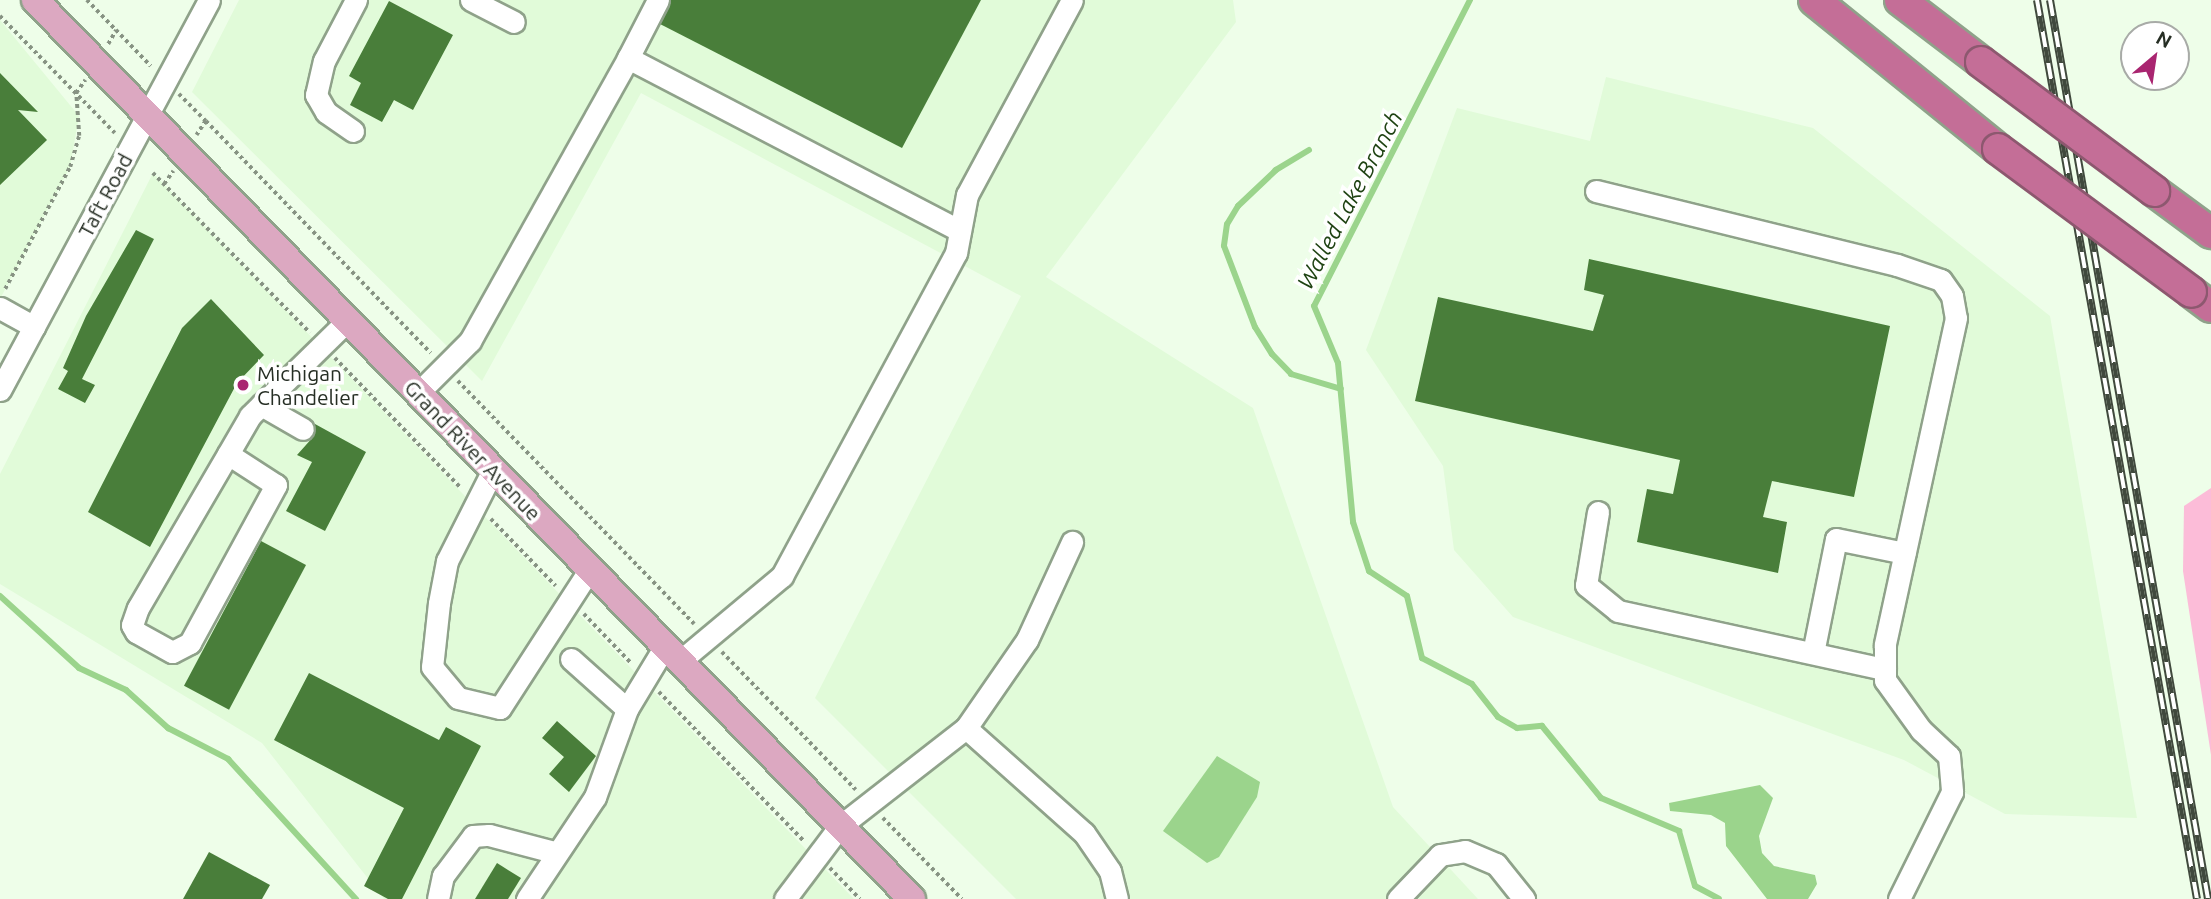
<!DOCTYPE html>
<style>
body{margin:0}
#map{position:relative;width:2211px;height:899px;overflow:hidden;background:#eefee9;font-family:Ubuntu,sans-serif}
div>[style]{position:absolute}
.built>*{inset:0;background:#e1fbd9}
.green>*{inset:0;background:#fcbcd8}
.water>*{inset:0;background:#9bd48c}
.stream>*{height:6px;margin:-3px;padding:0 3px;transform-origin:3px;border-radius:3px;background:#9bd48c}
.building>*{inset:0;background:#497e3a;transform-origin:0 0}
.path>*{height:3.5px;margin-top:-1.75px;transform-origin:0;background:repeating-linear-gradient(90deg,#879383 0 3.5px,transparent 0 7px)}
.roads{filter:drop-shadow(2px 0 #8fa28a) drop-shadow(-2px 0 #8fa28a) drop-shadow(0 2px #8fa28a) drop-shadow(0 -2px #8fa28a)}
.minor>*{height:21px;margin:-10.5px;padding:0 10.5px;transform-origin:10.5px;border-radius:10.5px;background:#fff}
.major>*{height:26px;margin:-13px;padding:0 13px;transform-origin:13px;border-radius:13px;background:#dca8c1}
.highway>*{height:30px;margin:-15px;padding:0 15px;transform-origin:15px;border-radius:15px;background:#c46e97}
.rail>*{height:8px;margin-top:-4px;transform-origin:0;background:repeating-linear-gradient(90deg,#fff 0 16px,#40493d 0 32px);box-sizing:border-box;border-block:2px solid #40493d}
.bridges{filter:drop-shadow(2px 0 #8d586f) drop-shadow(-2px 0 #8d586f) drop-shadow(0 2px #8d586f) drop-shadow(0 -2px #8d586f)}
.highway-bridge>*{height:30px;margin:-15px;padding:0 15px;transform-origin:15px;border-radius:15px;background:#c46e97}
.dots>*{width:19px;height:19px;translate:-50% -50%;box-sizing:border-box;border:4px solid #fff;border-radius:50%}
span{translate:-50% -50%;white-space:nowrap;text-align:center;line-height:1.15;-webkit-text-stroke:7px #fff;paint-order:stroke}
.street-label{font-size:21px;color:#262e24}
.poi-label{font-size:21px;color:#262e24}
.left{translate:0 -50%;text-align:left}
.water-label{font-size:23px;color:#1f4313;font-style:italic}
.north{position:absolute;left:2120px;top:21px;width:70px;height:70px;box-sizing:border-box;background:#fff;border:2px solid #a8aba7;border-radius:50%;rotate:29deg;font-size:19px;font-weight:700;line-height:28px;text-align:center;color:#262e24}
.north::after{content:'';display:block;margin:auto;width:24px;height:32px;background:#a92570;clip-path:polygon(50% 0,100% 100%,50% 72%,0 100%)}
</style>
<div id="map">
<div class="built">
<div style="clip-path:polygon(239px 0,1233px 0,1236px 22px,1046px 277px,1253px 408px,1393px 807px,1478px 899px,1016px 899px,815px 698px,1021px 296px,641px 93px,482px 381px,192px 92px)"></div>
<div style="clip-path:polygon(0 20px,79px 116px,70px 167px,0 299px)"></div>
<div style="clip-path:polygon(1606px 77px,1813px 128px,2050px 316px,2137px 818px,2005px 814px,1904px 760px,1513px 617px,1454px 550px,1443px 466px,1366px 350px,1457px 108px,1590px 141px)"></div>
<div style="clip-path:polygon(153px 173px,854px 899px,384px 899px,262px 743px,0 584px,0 474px)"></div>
</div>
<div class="green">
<div style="clip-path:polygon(2211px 488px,2211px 755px,2183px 571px,2184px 506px)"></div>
</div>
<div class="water">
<div style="clip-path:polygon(1217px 756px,1260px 782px,1257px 797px,1219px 857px,1207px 863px,1163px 831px)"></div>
<div style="clip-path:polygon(1760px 785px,1773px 798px,1759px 836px,1762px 853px,1774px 866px,1815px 875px,1817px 884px,1808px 899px,1767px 899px,1726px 846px,1725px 823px,1711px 815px,1670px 811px,1669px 803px)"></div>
</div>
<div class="stream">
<div style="left:1470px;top:0;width:343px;rotate:117deg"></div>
<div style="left:1314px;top:306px;width:62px;rotate:67.2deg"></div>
<div style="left:1338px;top:363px;width:160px;rotate:84.6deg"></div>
<div style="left:1353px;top:522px;width:52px;rotate:71.9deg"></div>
<div style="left:1369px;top:571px;width:45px;rotate:33.3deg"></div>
<div style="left:1407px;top:596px;width:64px;rotate:76.4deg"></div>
<div style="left:1422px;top:658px;width:56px;rotate:27.5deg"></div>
<div style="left:1472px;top:684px;width:42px;rotate:51.8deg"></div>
<div style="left:1498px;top:717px;width:22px;rotate:30deg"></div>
<div style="left:1517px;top:728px;width:25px;rotate:-5deg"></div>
<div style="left:1542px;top:726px;width:93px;rotate:50.7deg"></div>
<div style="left:1601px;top:798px;width:85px;rotate:22.9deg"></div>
<div style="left:1679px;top:831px;width:57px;rotate:73.8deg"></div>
<div style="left:1695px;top:886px;width:27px;rotate:28deg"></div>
<div style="left:1309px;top:150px;width:39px;rotate:149deg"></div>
<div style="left:1276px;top:170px;width:52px;rotate:136.5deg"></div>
<div style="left:1238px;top:206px;width:21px;rotate:121deg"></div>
<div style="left:1227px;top:224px;width:22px;rotate:98deg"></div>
<div style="left:1224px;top:246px;width:87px;rotate:69.1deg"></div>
<div style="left:1255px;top:327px;width:32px;rotate:58deg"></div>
<div style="left:1272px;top:354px;width:28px;rotate:46deg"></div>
<div style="left:1291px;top:374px;width:52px;rotate:16.7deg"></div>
<div style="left:0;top:596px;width:107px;rotate:42.3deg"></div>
<div style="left:79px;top:668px;width:52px;rotate:25.1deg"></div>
<div style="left:126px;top:690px;width:57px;rotate:42.1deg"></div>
<div style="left:168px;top:728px;width:68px;rotate:27.3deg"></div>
<div style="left:228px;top:759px;width:190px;rotate:47.6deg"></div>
</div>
<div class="building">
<div style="clip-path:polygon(671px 0,981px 0,902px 148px,660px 24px)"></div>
<div style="clip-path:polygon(389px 1px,453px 35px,413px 110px,394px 100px,382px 122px,350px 105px,361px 83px,349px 76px)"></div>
<div style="clip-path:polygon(0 73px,38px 112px,18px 110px,47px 140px,0 185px)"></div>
<div style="clip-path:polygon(136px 230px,154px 239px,82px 379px,95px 385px,85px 403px,58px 389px,68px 371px,63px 368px,86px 316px)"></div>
<div style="clip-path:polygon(1589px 259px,1890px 326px,1854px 497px,1772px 481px,1763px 517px,1787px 522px,1778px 573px,1637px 542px,1647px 489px,1673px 494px,1680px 460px,1415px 401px,1438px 297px,1593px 331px,1604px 295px,1584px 290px)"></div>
<div style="clip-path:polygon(211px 299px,264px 355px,237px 383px,150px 547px,88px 512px,182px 328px)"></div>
<div style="clip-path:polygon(315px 424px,366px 452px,325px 531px,286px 511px,312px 462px,297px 455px,314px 436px)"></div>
<div style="left:261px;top:541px;width:51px;height:164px;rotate:28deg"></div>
<div style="clip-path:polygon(309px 673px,439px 740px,446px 727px,481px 746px,402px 899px,388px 899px,364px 886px,404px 808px,274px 740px)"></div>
<div style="clip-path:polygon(557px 721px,596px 756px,569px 792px,549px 774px,564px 757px,542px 738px)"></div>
<div style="clip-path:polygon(209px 852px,270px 885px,262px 899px,183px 899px)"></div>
<div style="clip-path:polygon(497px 863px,521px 878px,508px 899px,475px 899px)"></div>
</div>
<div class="path">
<div style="left:87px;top:0;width:42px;rotate:46deg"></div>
<div style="left:0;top:16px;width:164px;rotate:45.5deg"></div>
<div style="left:108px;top:44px;width:16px;rotate:-60deg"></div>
<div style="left:116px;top:30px;width:50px;rotate:45.8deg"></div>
<div style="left:179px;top:94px;width:38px;rotate:45deg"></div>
<div style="left:206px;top:121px;width:17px;rotate:123deg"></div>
<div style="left:206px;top:121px;width:323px;rotate:45.9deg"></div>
<div style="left:153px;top:173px;width:224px;rotate:45.5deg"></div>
<div style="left:164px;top:184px;width:16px;rotate:-55deg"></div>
<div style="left:5px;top:289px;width:138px;rotate:-62deg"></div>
<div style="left:70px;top:167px;width:32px;rotate:-74deg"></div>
<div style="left:79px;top:136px;width:43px;rotate:-94deg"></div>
<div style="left:76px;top:93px;width:16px;rotate:-55deg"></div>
<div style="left:335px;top:358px;width:181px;rotate:45.9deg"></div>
<div style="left:458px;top:381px;width:339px;rotate:45.8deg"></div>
<div style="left:491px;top:519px;width:93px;rotate:45.9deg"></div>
<div style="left:584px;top:614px;width:69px;rotate:46.2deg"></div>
<div style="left:722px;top:652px;width:192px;rotate:45.8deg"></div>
<div style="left:659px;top:692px;width:209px;rotate:45.8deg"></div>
<div style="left:883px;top:818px;width:113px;rotate:45.7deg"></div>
<div style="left:830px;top:868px;width:43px;rotate:45.9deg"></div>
</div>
<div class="roads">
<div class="minor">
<div style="left:471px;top:0;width:48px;rotate:27.1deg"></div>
<div style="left:658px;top:0;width:65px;rotate:117.3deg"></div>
<div style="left:628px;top:58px;width:374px;rotate:27.5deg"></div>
<div style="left:353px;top:131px;width:33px;rotate:-145deg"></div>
<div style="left:326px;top:112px;width:20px;rotate:-120deg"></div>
<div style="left:316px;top:95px;width:35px;rotate:-77deg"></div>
<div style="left:324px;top:61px;width:69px;rotate:-62.3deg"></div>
<div style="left:1596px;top:191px;width:310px;rotate:13.8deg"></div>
<div style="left:1897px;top:265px;width:46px;rotate:18.8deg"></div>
<div style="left:1941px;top:280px;width:19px;rotate:55deg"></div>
<div style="left:1952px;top:296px;width:22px;rotate:80deg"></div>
<div style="left:1956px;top:318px;width:335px;rotate:102.3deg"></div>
<div style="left:1885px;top:645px;width:35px;rotate:90deg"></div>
<div style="left:1885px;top:680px;width:62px;rotate:54.2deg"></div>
<div style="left:1921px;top:730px;width:38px;rotate:43deg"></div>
<div style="left:1949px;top:756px;width:36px;rotate:85deg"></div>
<div style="left:1952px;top:792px;width:119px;rotate:116.4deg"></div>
<div style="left:0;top:308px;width:39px;rotate:29deg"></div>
<div style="left:0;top:390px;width:442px;rotate:-61.8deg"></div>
<div style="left:418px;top:393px;width:74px;rotate:-45deg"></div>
<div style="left:470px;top:341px;width:324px;rotate:-60.8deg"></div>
<div style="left:261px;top:405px;width:48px;rotate:29.7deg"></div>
<div style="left:228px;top:454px;width:57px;rotate:32.9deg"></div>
<div style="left:276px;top:485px;width:180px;rotate:118.6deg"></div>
<div style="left:190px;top:643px;width:20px;rotate:153deg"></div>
<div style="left:172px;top:652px;width:41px;rotate:-150.9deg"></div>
<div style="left:136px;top:632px;width:8px;rotate:-120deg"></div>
<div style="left:132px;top:625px;width:18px;rotate:-71deg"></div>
<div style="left:138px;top:608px;width:178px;rotate:-59.7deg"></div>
<div style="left:228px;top:454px;width:44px;rotate:-59.9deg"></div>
<div style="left:250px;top:416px;width:136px;rotate:-44.4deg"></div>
<div style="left:493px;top:470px;width:102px;rotate:116.8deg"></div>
<div style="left:447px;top:561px;width:43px;rotate:100.8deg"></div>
<div style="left:439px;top:603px;width:64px;rotate:96.2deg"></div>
<div style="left:432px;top:667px;width:40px;rotate:50deg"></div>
<div style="left:458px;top:698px;width:43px;rotate:13.4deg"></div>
<div style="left:500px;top:708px;width:166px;rotate:-57.1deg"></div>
<div style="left:1598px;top:512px;width:74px;rotate:99.3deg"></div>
<div style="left:1586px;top:585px;width:41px;rotate:39.1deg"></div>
<div style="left:1618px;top:611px;width:273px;rotate:12.3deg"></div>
<div style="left:1813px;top:653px;width:116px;rotate:-78.6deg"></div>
<div style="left:1836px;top:539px;width:70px;rotate:11.5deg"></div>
<div style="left:571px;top:659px;width:75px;rotate:41.8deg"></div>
<div style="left:627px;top:709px;width:74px;rotate:-58.9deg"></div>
<div style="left:680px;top:661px;width:133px;rotate:-39.8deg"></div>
<div style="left:782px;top:576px;width:367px;rotate:-61.7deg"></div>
<div style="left:956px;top:253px;width:59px;rotate:-79.3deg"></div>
<div style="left:967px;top:195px;width:221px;rotate:-61.7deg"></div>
<div style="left:966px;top:728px;width:158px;rotate:41.7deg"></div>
<div style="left:1084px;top:833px;width:46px;rotate:55.6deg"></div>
<div style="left:1110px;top:871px;width:29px;rotate:76deg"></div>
<div style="left:438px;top:899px;width:24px;rotate:-78deg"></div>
<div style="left:443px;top:876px;width:50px;rotate:-53.1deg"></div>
<div style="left:473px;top:836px;width:16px;rotate:-4deg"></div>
<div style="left:489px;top:835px;width:67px;rotate:14.7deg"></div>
<div style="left:527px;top:899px;width:123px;rotate:-56.3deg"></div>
<div style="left:595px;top:797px;width:94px;rotate:-70deg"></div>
<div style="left:785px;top:899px;width:91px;rotate:-53deg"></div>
<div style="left:840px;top:826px;width:160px;rotate:-37.9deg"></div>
<div style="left:966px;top:728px;width:107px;rotate:-55.3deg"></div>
<div style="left:1027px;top:640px;width:108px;rotate:-65.3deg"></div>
<div style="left:1398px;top:899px;width:61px;rotate:-46.3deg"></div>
<div style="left:1440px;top:855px;width:25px;rotate:-9deg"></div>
<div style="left:1465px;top:851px;width:34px;rotate:23deg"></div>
<div style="left:1496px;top:864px;width:45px;rotate:51.3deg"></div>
</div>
<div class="major">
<div style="left:35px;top:0;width:1256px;rotate:45.71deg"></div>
</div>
<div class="highway">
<div style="left:1814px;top:0;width:237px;rotate:39deg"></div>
<div style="left:1900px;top:0;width:102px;rotate:37.4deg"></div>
<div style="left:2154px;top:191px;width:71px;rotate:36.4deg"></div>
<div style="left:2191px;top:292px;width:25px;rotate:37deg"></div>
</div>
</div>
<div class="rail">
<div style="left:2037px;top:0;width:913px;rotate:79.91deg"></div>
<div style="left:2050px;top:0;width:913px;rotate:80.03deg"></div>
</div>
<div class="bridges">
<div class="highway-bridge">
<div style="left:1981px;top:62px;width:216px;rotate:36.7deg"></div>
<div style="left:1998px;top:149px;width:240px;rotate:36.5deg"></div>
</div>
</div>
<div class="dots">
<div style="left:243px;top:385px;background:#a92570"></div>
</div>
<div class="street-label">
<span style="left:105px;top:195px;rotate:-62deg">Taft Road</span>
<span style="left:473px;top:450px;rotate:46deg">Grand River Avenue</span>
</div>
<div class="poi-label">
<span class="left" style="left:257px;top:385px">Michigan<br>Chandelier</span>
</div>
<div class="water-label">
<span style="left:1350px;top:200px;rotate:-62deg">Walled Lake Branch</span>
</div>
<div class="north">N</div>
</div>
